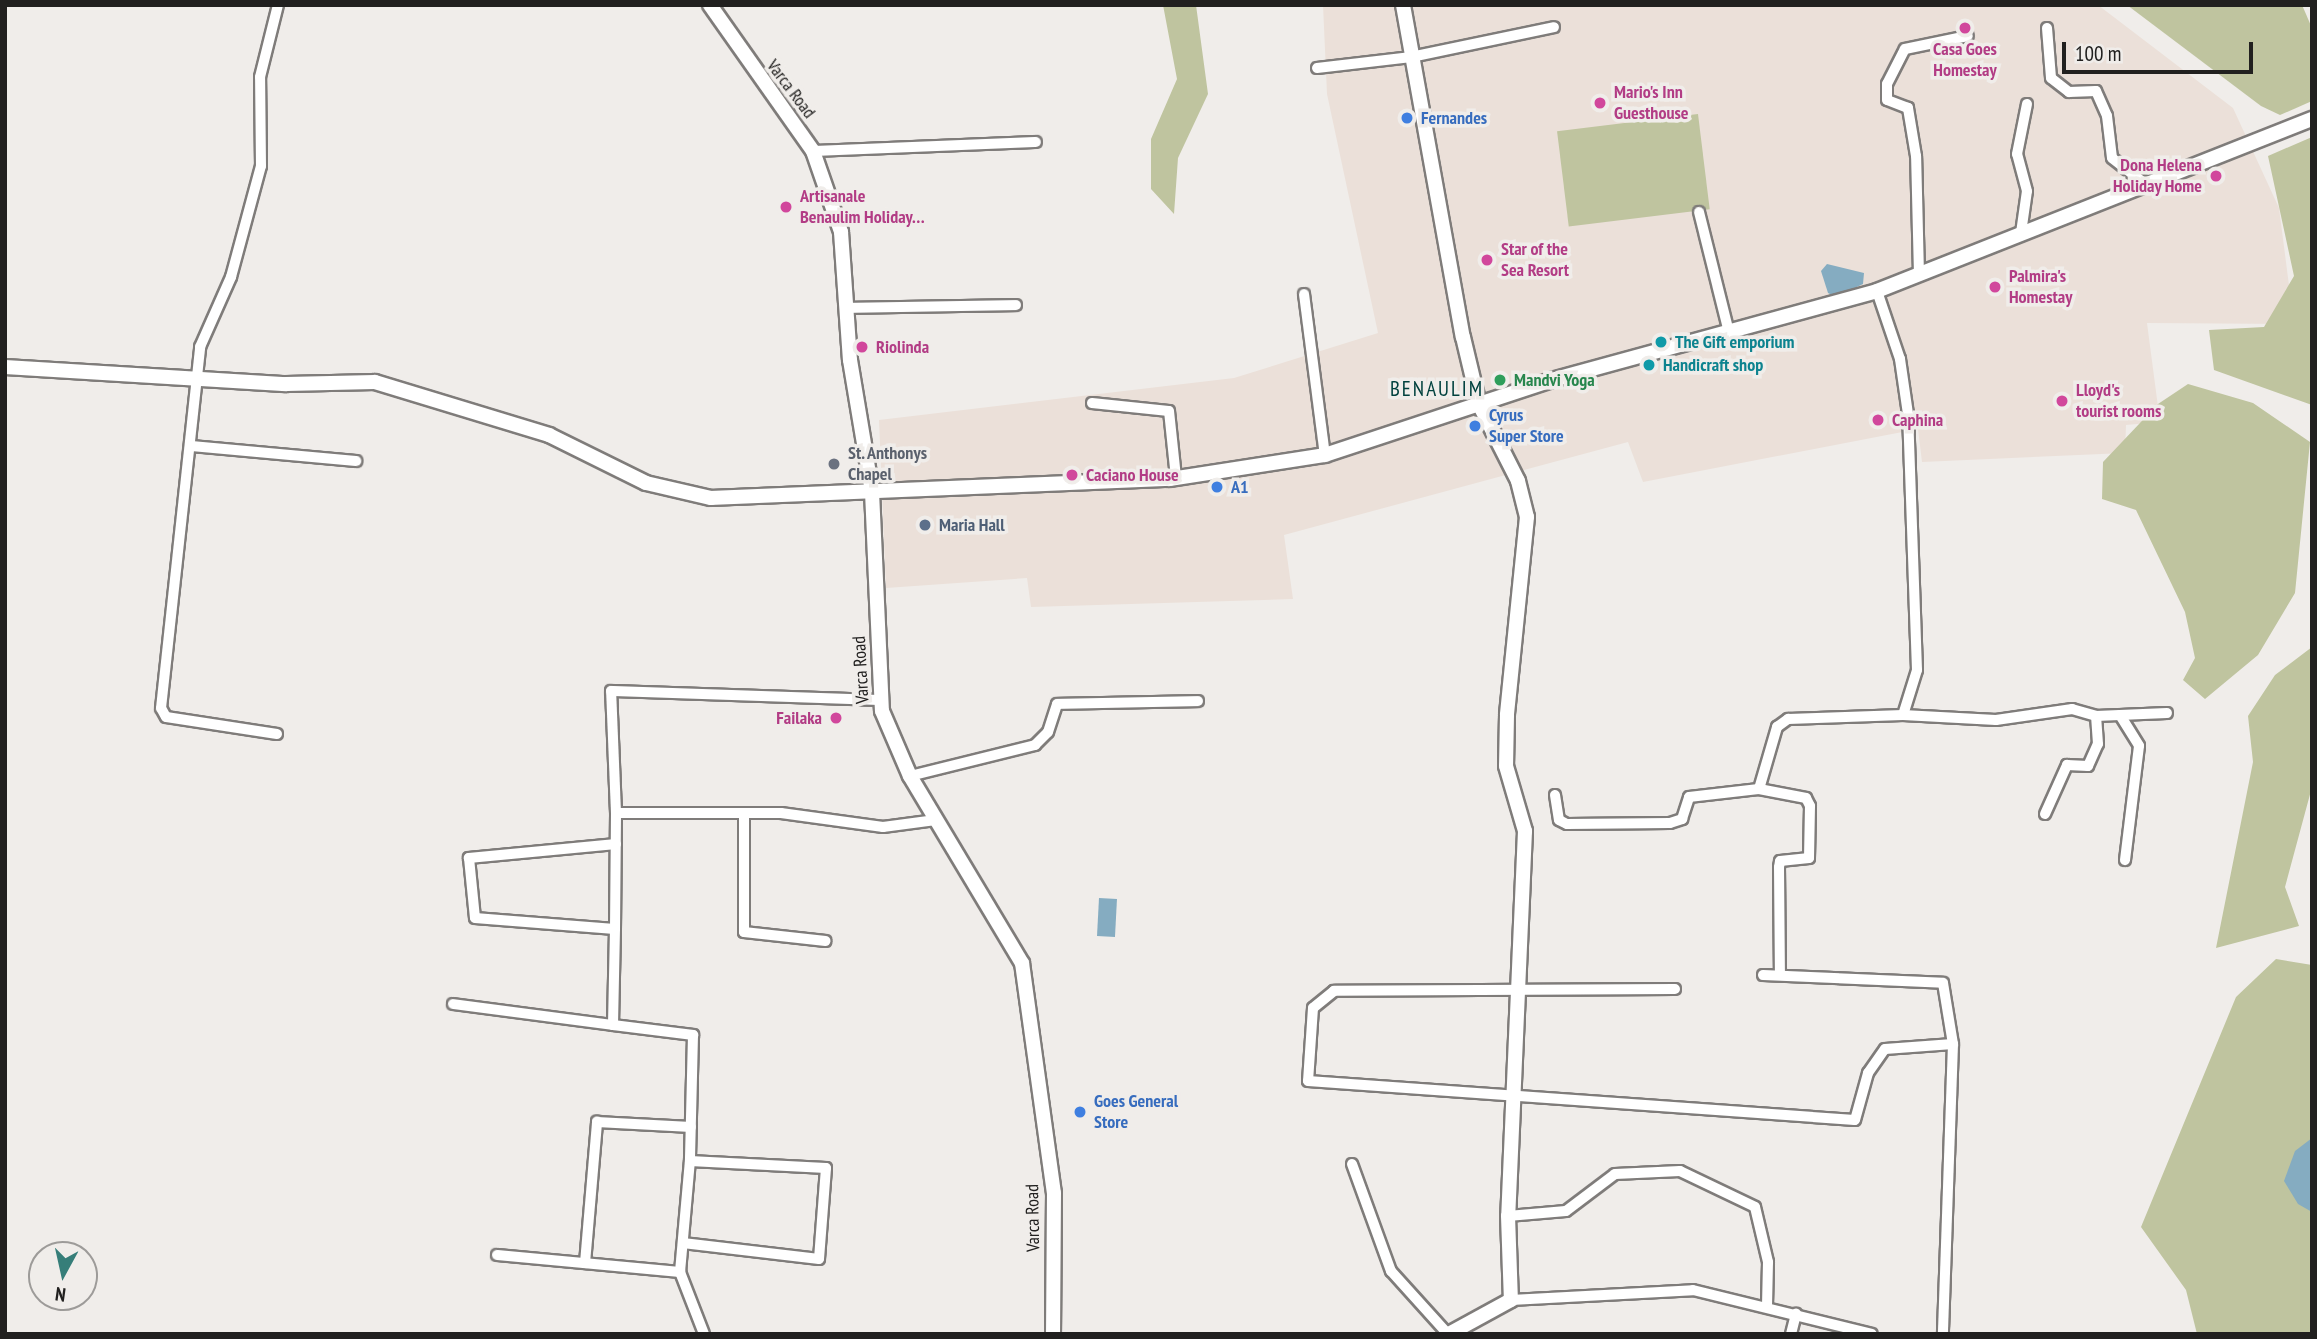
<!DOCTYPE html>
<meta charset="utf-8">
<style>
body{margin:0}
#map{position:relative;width:2317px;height:1339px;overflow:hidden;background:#f0edea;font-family:"PT Sans Narrow",sans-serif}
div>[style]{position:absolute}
.built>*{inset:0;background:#ebe0d9}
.green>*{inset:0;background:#bfc49f;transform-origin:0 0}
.water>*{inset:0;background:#85acc1;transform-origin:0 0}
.roads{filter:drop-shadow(2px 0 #7f7c7a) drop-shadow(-2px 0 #7f7c7a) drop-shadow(0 2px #7f7c7a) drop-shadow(0 -2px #7f7c7a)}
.street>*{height:10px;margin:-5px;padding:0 5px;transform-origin:5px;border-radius:5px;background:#fff}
.secondary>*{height:14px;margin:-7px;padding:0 7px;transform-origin:7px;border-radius:7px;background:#fff}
.dots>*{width:19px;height:19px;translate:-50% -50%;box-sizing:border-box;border:4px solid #f0edea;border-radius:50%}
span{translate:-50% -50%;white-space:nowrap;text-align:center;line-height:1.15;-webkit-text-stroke:7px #f0edea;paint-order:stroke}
.hotel-label{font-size:18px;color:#b23c85;font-weight:700}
.left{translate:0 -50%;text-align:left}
.right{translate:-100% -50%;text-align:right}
.street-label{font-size:18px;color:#21201f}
.shop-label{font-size:18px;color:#366cbe;font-weight:700}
.culture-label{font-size:18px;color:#0d838f;font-weight:700}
.leisure-label{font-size:18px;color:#27864d;font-weight:700}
.worship-label{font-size:18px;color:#5b616d;font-weight:700}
.service-label{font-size:18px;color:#4e5e75;font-weight:700}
.quarter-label{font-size:21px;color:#00413e;letter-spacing:2px}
.frame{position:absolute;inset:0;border:7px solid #21201f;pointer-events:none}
.north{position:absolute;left:28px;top:1241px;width:70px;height:70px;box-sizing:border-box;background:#f0edea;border:2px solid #9d9b99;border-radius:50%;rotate:188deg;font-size:19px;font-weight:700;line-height:28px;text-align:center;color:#21201f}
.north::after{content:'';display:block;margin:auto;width:24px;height:32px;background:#367e79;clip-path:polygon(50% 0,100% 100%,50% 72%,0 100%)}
.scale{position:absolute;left:2062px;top:42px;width:191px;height:32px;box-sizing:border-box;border:4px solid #21201f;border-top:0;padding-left:9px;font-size:21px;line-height:24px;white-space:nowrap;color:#21201f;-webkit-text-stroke:5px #f0edea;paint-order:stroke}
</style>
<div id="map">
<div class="built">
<div style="clip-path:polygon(1323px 5px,2098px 5px,2233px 108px,2279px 208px,2294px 324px,2147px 323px,2160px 422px,2126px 425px,2125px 453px,1922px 462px,1918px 429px,1643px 482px,1628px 442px,1284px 535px,1293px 599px,1031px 607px,1027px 578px,886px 588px,879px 420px,1234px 378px,1378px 333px,1327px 94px)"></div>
</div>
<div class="green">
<div style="clip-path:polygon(1163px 5px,1196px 5px,1208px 94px,1178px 158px,1174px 214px,1151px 189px,1151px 139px,1177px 79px)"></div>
<div style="clip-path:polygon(2127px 5px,2302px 5px,2312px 28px,2312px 101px,2280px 115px,2261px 106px)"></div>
<div style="left:1698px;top:114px;width:96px;height:142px;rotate:83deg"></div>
<div style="clip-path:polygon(2312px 137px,2312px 405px,2214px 370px,2209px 330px,2264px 327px,2294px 276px,2268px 156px)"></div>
<div style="clip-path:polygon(2188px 384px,2253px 403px,2310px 442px,2295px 593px,2258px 655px,2205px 699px,2183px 680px,2195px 658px,2185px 612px,2136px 510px,2102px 499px,2103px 462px,2158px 404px)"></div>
<div style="clip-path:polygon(2312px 647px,2312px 787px,2285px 887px,2299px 926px,2216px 948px,2253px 762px,2248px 716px,2275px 675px)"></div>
<div style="clip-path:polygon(2276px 959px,2312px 965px,2312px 1334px,2197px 1334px,2186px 1290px,2141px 1227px,2236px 997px)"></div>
</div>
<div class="water">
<div style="clip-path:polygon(1827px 264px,1864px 273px,1863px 284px,1836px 297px,1828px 293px,1821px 271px)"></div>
<div style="left:1099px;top:898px;width:18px;height:38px;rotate:3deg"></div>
<div style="clip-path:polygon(2312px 1138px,2312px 1212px,2298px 1204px,2284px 1181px,2295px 1151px)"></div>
</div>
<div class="roads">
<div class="street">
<div style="left:2047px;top:28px;width:50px;rotate:85.4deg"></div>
<div style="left:2051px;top:78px;width:23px;rotate:38deg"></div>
<div style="left:2069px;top:92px;width:27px;rotate:-2deg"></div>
<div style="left:2096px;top:91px;width:27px;rotate:66deg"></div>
<div style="left:2107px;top:116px;width:42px;rotate:83.2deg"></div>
<div style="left:2112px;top:158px;width:41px;rotate:38deg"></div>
<div style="left:1317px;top:68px;width:95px;rotate:-6.7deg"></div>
<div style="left:1411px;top:57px;width:146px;rotate:-11.8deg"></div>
<div style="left:813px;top:151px;width:223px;rotate:-2.3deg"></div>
<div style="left:1699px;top:212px;width:124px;rotate:76deg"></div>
<div style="left:2021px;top:233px;width:42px;rotate:-81.9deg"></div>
<div style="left:2027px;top:191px;width:38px;rotate:-105deg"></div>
<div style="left:2017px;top:154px;width:51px;rotate:-78.7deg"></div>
<div style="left:1919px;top:275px;width:119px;rotate:-91.4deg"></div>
<div style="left:1916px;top:156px;width:49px;rotate:-99.5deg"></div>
<div style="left:1908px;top:108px;width:22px;rotate:-159deg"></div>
<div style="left:1887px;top:100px;width:16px;rotate:-90deg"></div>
<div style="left:1887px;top:84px;width:39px;rotate:-63deg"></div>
<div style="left:1905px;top:49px;width:64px;rotate:-11.7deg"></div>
<div style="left:1304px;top:294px;width:162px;rotate:82.6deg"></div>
<div style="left:846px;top:308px;width:170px;rotate:-1deg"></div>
<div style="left:1092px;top:403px;width:77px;rotate:5.9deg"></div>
<div style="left:1169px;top:411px;width:67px;rotate:84deg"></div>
<div style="left:191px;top:446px;width:166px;rotate:5.2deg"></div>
<div style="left:1903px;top:715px;width:93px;rotate:3.1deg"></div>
<div style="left:1996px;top:720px;width:77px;rotate:-8.2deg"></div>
<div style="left:2072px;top:709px;width:25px;rotate:16deg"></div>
<div style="left:2096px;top:716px;width:71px;rotate:-2.4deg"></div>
<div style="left:2120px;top:715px;width:36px;rotate:58deg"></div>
<div style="left:2139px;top:746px;width:115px;rotate:97deg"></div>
<div style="left:277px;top:734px;width:112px;rotate:-171.3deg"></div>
<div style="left:166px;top:717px;width:10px;rotate:-119deg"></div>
<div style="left:161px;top:708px;width:363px;rotate:-83.8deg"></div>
<div style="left:200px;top:347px;width:77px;rotate:-66.1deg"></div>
<div style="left:231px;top:277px;width:115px;rotate:-74.9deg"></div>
<div style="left:261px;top:166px;width:89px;rotate:-90.6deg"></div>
<div style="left:260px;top:77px;width:74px;rotate:-76deg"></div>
<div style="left:910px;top:776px;width:129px;rotate:-13.9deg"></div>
<div style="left:1035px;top:745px;width:18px;rotate:-45deg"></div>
<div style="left:1048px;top:732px;width:29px;rotate:-72deg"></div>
<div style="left:1057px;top:704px;width:141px;rotate:-1.2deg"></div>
<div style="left:1759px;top:789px;width:48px;rotate:10.8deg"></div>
<div style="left:1806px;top:798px;width:9px;rotate:63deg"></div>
<div style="left:1810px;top:806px;width:52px;rotate:91.1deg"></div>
<div style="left:1809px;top:858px;width:29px;rotate:174deg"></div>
<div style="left:1780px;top:861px;width:6px;rotate:99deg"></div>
<div style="left:1779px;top:867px;width:106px;rotate:89.5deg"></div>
<div style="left:1555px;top:795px;width:25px;rotate:81deg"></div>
<div style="left:1559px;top:820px;width:9px;rotate:27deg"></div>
<div style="left:1567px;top:824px;width:103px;rotate:-0.6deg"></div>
<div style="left:1670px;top:823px;width:13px;rotate:-18deg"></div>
<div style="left:1682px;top:819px;width:23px;rotate:-72deg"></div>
<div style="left:1689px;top:797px;width:70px;rotate:-6.5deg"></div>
<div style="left:1759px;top:789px;width:65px;rotate:-73.8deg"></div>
<div style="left:1777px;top:727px;width:14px;rotate:-36deg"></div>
<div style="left:1788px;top:719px;width:115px;rotate:-2deg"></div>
<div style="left:1903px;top:715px;width:47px;rotate:-72.7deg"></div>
<div style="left:1917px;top:670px;width:256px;rotate:-92deg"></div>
<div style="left:1908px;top:414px;width:56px;rotate:-98.3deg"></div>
<div style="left:1900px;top:359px;width:72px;rotate:-108.7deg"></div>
<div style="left:616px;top:813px;width:122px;rotate:-92.3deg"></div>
<div style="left:611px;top:691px;width:271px;rotate:1.9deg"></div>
<div style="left:744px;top:813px;width:119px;rotate:90deg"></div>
<div style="left:744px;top:932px;width:82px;rotate:6.3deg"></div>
<div style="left:2045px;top:814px;width:54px;rotate:-65.8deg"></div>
<div style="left:2067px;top:765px;width:21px;rotate:3deg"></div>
<div style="left:2088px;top:766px;width:24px;rotate:-66deg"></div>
<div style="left:2098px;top:744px;width:28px;rotate:-94deg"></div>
<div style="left:616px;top:844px;width:148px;rotate:174.6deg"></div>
<div style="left:469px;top:858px;width:60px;rotate:84.3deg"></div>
<div style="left:475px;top:918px;width:140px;rotate:4.5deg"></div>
<div style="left:615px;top:929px;width:96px;rotate:91.2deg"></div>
<div style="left:613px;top:1025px;width:81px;rotate:7.1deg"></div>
<div style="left:693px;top:1035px;width:126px;rotate:91.4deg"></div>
<div style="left:615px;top:929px;width:116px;rotate:-89.5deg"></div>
<div style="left:616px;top:813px;width:165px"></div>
<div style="left:781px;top:813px;width:103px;rotate:7.8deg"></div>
<div style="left:883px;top:827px;width:53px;rotate:-7.5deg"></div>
<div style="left:1763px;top:975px;width:180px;rotate:2.5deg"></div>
<div style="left:1943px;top:983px;width:62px;rotate:80.7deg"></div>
<div style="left:1675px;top:989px;width:341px;rotate:179.7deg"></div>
<div style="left:1334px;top:991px;width:27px;rotate:141deg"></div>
<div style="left:1313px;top:1008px;width:73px;rotate:93.9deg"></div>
<div style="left:1308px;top:1081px;width:548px;rotate:4.08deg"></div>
<div style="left:1855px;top:1120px;width:49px;rotate:-74.5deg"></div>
<div style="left:1868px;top:1073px;width:29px;rotate:-55deg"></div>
<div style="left:1885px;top:1049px;width:68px;rotate:-4.2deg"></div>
<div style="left:1953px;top:1044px;width:290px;rotate:92deg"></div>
<div style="left:453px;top:1004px;width:161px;rotate:7.5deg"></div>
<div style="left:1352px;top:1164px;width:114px;rotate:70deg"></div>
<div style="left:1391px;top:1271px;width:85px;rotate:47.9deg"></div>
<div style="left:1508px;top:1216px;width:58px;rotate:-4.9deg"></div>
<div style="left:1566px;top:1211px;width:61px;rotate:-37.1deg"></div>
<div style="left:1615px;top:1174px;width:65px;rotate:-2.6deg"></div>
<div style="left:1680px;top:1171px;width:83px;rotate:25.6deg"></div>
<div style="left:1755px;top:1207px;width:57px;rotate:76.7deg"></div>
<div style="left:1768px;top:1262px;width:43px;rotate:91.3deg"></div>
<div style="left:497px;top:1255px;width:184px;rotate:5.3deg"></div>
<div style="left:680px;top:1272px;width:111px;rotate:-84.9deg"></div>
<div style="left:690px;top:1161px;width:136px;rotate:2.9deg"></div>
<div style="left:826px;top:1168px;width:91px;rotate:94.4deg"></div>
<div style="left:819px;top:1259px;width:137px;rotate:-173.3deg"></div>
<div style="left:585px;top:1263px;width:142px;rotate:-85.1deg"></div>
<div style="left:597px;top:1122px;width:94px;rotate:3deg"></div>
<div style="left:680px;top:1272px;width:66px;rotate:68.8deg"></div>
<div style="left:1511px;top:1300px;width:182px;rotate:-3.1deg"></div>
<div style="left:1693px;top:1290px;width:184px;rotate:13.8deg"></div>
<div style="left:1791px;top:1334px;width:21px;rotate:-76deg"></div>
</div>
<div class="secondary">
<div style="left:710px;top:5px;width:179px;rotate:54.8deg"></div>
<div style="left:813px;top:151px;width:86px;rotate:70.9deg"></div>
<div style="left:841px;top:232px;width:128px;rotate:86deg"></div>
<div style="left:850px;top:360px;width:134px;rotate:80.5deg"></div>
<div style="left:872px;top:492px;width:219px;rotate:87.4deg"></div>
<div style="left:882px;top:711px;width:71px;rotate:66.7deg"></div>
<div style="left:910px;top:776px;width:218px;rotate:59.1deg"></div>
<div style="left:1022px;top:963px;width:232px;rotate:82.1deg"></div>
<div style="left:1054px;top:1193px;width:141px;rotate:90.4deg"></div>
<div style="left:1403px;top:5px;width:337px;rotate:79.8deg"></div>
<div style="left:1463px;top:337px;width:69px;rotate:76.6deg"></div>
<div style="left:1479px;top:404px;width:86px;rotate:63.1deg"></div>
<div style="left:1518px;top:481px;width:37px;rotate:76deg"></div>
<div style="left:1527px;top:517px;width:199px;rotate:95.8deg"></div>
<div style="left:1507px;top:715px;width:51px;rotate:91.1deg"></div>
<div style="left:1506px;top:766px;width:68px;rotate:73.7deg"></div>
<div style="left:1525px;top:831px;width:385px;rotate:92.5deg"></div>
<div style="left:1508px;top:1216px;width:84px;rotate:88deg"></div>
<div style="left:1511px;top:1300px;width:71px;rotate:151.3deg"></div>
<div style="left:5px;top:367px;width:282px;rotate:3.5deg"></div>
<div style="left:286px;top:384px;width:89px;rotate:-1.3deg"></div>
<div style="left:375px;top:382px;width:182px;rotate:16.9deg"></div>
<div style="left:549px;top:435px;width:108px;rotate:26.3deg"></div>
<div style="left:646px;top:483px;width:67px;rotate:13deg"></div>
<div style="left:711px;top:498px;width:459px;rotate:-2.4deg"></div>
<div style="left:1170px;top:479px;width:157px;rotate:-8.8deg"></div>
<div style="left:1325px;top:455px;width:239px;rotate:-18.3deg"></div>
<div style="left:1552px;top:380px;width:337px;rotate:-15.3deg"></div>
<div style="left:1877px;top:291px;width:468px;rotate:-21.6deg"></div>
</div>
</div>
<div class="dots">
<div style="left:1965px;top:28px;background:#d1479c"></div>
<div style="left:1600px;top:103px;background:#d1479c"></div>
<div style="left:1407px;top:118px;background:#3f7fe0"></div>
<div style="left:2216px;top:176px;background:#d1479c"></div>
<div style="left:786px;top:207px;background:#d1479c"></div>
<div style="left:1487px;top:260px;background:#d1479c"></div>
<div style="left:1995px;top:287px;background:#d1479c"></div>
<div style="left:1661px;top:342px;background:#0f9aa8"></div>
<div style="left:862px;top:347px;background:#d1479c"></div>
<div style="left:1649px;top:365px;background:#0f9aa8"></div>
<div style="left:1500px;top:380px;background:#2e9e5b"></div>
<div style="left:2062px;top:401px;background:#d1479c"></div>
<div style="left:1878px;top:420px;background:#d1479c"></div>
<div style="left:1475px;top:426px;background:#3f7fe0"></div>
<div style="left:834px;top:464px;background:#6b7280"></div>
<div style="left:1072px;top:475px;background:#d1479c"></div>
<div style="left:1217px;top:487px;background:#3f7fe0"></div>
<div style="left:925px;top:525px;background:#5c6f8a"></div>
<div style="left:836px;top:718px;background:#d1479c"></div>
<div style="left:1080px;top:1112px;background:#3f7fe0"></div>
</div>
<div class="hotel-label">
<span style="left:1965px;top:60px">Casa Goes<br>Homestay</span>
<span class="left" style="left:1614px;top:103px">Mario's Inn<br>Guesthouse</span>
<span class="right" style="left:2202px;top:176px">Dona Helena<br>Holiday Home</span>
<span class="left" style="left:800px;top:207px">Artisanale<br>Benaulim Holiday…</span>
<span class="left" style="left:1501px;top:260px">Star of the<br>Sea Resort</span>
<span class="left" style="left:2009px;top:287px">Palmira's<br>Homestay</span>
<span class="left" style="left:876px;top:347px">Riolinda</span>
<span class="left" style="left:2076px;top:401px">Lloyd's<br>tourist rooms</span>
<span class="left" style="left:1892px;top:420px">Caphina</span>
<span class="left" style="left:1086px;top:475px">Caciano House</span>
<span class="right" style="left:822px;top:718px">Failaka</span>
</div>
<div class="street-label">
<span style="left:791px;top:89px;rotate:53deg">Varca Road</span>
<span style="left:861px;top:670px;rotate:-93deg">Varca Road</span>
<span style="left:1033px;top:1218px;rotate:-91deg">Varca Road</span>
</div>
<div class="shop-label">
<span class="left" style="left:1421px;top:118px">Fernandes</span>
<span class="left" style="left:1489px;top:426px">Cyrus<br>Super Store</span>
<span class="left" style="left:1231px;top:487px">A1</span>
<span class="left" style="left:1094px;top:1112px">Goes General<br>Store</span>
</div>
<div class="culture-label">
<span class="left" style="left:1675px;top:342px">The Gift emporium</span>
<span class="left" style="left:1663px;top:365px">Handicraft shop</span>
</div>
<div class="leisure-label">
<span class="left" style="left:1514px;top:380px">Mandvi Yoga</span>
</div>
<div class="worship-label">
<span class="left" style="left:848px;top:464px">St. Anthonys<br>Chapel</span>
</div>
<div class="service-label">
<span class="left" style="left:939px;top:525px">Maria Hall</span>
</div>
<div class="quarter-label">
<span style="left:1437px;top:389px">BENAULIM</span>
</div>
<div class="frame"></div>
<div class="north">N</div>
<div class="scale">100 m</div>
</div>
